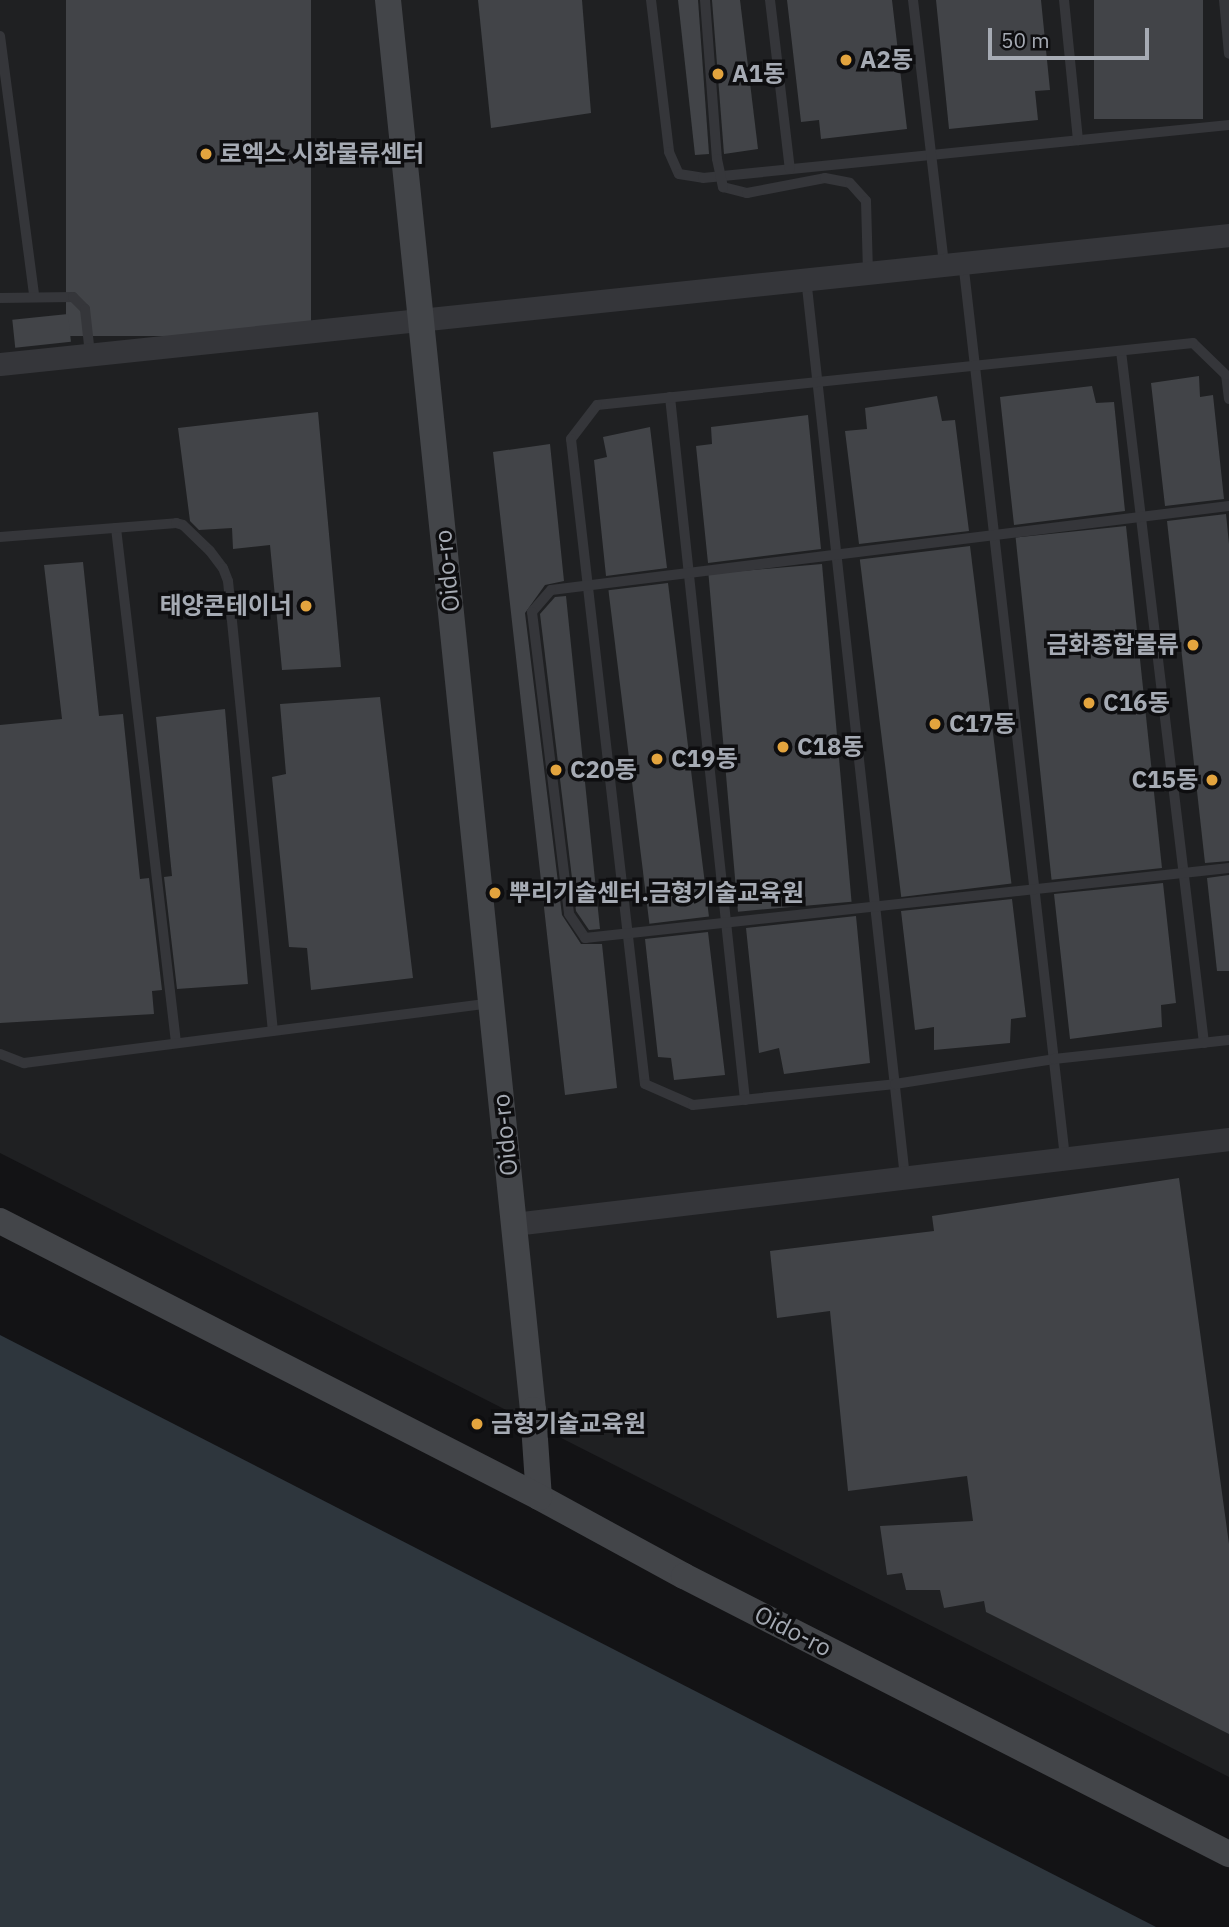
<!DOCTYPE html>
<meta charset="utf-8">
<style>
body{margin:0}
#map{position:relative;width:1229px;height:1927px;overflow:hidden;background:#131315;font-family:"IBM Plex Sans","Noto Sans KR",sans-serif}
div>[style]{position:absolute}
.built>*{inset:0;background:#1f2022}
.water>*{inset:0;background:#2e363d}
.building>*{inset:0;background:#424448;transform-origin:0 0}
.service>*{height:10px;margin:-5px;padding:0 5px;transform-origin:5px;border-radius:5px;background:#35363a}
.tertiary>*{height:23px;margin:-11.5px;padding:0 11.5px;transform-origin:11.5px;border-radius:11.5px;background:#35363a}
.secondary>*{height:26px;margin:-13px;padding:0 13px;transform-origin:13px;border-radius:13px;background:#434549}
.service-bridge>*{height:10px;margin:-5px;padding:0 5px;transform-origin:5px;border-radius:5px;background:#35363a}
.dots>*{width:19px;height:19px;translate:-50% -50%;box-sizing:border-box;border:4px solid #0e0e10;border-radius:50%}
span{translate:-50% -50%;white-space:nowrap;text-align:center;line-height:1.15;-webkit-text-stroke:7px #0e0e10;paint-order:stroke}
.poi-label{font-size:24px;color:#a6abb4;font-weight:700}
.left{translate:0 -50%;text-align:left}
.right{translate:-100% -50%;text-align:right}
.street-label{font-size:24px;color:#a6abb4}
.scale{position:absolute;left:988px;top:28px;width:161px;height:32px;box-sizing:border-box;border:4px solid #a6abb4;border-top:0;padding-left:9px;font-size:21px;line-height:24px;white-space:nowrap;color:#a6abb4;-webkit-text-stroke:5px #0e0e10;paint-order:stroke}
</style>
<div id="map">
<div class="built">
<div style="clip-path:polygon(0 0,1229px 0,1229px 1777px,0 1153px)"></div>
</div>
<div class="water">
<div style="clip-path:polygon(0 1335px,1156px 1927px,0 1927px)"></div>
</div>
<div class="building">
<div style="left:66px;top:0;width:245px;height:336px"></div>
<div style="clip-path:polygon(478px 0,582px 0,591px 113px,491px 128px)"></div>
<div style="clip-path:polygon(678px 0,698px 0,709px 154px,695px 155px)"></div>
<div style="clip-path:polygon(712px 0,740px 0,758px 149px,724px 154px)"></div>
<div style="clip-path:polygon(787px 0,892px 0,907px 129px,821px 139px,819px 120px,801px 122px)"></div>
<div style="clip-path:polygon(936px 0,1041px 0,1050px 90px,1035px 91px,1038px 120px,949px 129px)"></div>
<div style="left:1094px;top:0;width:109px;height:119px"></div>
<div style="left:68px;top:314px;width:28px;height:56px;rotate:84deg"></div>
<div style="clip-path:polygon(1199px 376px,1200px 397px,1213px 395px,1224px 499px,1165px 506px,1151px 383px)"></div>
<div style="clip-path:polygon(1092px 386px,1096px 403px,1114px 402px,1125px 511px,1014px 525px,1000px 397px)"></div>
<div style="clip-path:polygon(937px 396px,942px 421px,955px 420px,969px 531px,859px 544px,845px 431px,867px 429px,865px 408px)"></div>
<div style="clip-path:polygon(318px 412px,341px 667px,282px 670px,270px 545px,233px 549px,232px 528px,199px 530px,190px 521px,178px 428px)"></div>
<div style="clip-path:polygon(808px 415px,821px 549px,708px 563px,696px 446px,712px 444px,711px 427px)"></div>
<div style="clip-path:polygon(650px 427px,667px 568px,606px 576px,594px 460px,607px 457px,603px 437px)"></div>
<div style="clip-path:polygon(550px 444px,564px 581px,545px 585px,525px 613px,562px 915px,581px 944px,602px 944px,617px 1088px,565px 1095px,493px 452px)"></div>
<div style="clip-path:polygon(1226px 514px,1229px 544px,1229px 861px,1205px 863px,1167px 521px)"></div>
<div style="left:1126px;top:526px;width:344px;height:111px;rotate:84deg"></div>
<div style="left:970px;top:546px;width:340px;height:111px;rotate:83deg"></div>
<div style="clip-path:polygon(83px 562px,99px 716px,123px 714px,140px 879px,149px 878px,162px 990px,152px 991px,154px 1014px,0 1023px,0 725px,62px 719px,44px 565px)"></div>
<div style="left:822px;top:564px;width:339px;height:114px;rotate:85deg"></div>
<div style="left:668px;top:583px;width:336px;height:60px;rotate:83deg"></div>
<div style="clip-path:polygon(566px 596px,600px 929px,589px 930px,576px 911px,540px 614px,555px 597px)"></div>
<div style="clip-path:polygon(380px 697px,413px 978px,311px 990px,307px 948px,289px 947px,272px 777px,286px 774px,280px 704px)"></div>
<div style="clip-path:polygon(225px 709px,248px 984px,177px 989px,164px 877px,172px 876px,156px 717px)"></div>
<div style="clip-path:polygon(1229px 875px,1229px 971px,1217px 971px,1207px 878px)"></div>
<div style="clip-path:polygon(1163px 883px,1176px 1003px,1161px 1005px,1162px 1027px,1070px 1039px,1054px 894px)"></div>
<div style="clip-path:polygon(1012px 899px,1026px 1017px,1011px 1019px,1010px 1043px,934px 1050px,934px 1027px,915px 1030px,901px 911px)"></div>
<div style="clip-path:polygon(856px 916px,870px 1063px,784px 1074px,779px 1048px,759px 1053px,746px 928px)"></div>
<div style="clip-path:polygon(708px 932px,725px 1075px,674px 1080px,671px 1058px,658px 1057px,645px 939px)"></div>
<div style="clip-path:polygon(1179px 1178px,1229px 1544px,1229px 1734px,986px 1612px,984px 1601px,944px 1608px,940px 1590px,906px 1590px,902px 1573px,887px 1575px,880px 1526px,973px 1521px,967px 1476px,848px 1491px,830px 1311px,777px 1318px,770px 1251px,934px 1231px,932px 1216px)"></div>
</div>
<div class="service">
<div style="left:651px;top:0;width:153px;rotate:83.2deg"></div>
<div style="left:669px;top:152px;width:24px;rotate:66deg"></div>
<div style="left:679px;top:174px;width:24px;rotate:9deg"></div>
<div style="left:703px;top:178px;width:529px;rotate:-5.75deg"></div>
<div style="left:705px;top:0;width:159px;rotate:85.7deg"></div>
<div style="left:770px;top:0;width:170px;rotate:83.3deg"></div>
<div style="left:913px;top:0;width:265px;rotate:83.3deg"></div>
<div style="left:1064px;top:0;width:141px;rotate:84.3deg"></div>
<div style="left:1224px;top:0;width:54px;rotate:84.7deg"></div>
<div style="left:0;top:36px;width:262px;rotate:82.5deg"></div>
<div style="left:723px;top:187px;width:25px;rotate:14deg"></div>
<div style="left:747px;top:193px;width:79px;rotate:-10.9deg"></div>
<div style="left:825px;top:178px;width:25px;rotate:11deg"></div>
<div style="left:850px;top:183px;width:24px;rotate:48deg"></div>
<div style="left:866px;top:201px;width:70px;rotate:88.4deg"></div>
<div style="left:963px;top:261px;width:902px;rotate:83.51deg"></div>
<div style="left:806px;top:278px;width:904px;rotate:83.72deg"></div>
<div style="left:0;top:298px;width:73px;rotate:-0.8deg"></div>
<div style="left:73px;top:297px;width:17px;rotate:45deg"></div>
<div style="left:85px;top:309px;width:45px;rotate:83.7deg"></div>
<div style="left:1121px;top:351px;width:697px;rotate:83.16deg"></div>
<div style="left:670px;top:397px;width:707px;rotate:83.91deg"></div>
<div style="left:1229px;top:399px;width:24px;rotate:-97deg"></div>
<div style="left:1226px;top:375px;width:46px;rotate:-135.9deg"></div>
<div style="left:1193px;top:343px;width:599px;rotate:174.06deg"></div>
<div style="left:597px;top:405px;width:43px;rotate:127.4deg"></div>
<div style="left:571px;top:439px;width:649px;rotate:83.46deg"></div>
<div style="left:645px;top:1084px;width:52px;rotate:23.6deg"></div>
<div style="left:693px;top:1105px;width:203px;rotate:-5.9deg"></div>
<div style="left:895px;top:1084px;width:161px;rotate:-8.9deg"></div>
<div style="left:1054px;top:1059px;width:176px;rotate:-6.2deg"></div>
<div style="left:116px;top:528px;width:518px;rotate:83.35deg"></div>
<div style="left:0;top:537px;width:177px;rotate:-4.5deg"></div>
<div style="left:176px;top:523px;width:7px;rotate:16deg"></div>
<div style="left:183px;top:525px;width:37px;rotate:44deg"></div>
<div style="left:210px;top:551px;width:21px;rotate:53deg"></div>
<div style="left:223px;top:568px;width:14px;rotate:69deg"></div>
<div style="left:228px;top:581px;width:452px;rotate:84.3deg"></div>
<div style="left:0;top:1054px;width:26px;rotate:21deg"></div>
<div style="left:24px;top:1063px;width:471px;rotate:-7.3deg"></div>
</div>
<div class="tertiary">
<div style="left:0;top:364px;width:1236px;rotate:-5.99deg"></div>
<div style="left:514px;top:1224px;width:720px;rotate:-6.78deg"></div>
</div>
<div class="secondary">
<div style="left:388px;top:0;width:1417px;rotate:84.13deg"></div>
<div style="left:533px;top:1410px;width:87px;rotate:86.1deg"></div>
<div style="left:539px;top:1497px;width:165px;rotate:28.6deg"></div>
<div style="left:684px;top:1576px;width:612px;rotate:27.03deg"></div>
<div style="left:0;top:1221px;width:606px;rotate:27.12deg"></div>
</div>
<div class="service-bridge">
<div style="left:717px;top:159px;width:29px;rotate:78deg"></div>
<div style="left:1229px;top:506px;width:683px;rotate:172.94deg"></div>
<div style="left:551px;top:590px;width:29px;rotate:131deg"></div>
<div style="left:532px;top:612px;width:304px;rotate:83deg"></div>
<div style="left:569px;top:914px;width:29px;rotate:56deg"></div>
<div style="left:585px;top:938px;width:648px;rotate:-6.2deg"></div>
</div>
<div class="dots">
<div style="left:846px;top:60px;background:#e3a43e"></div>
<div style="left:718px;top:74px;background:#e3a43e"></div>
<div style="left:206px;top:154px;background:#e3a43e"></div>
<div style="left:306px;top:606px;background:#e3a43e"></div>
<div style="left:1193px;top:645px;background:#e3a43e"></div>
<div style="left:1089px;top:703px;background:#e3a43e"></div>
<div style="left:935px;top:724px;background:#e3a43e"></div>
<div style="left:783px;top:747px;background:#e3a43e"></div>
<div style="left:657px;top:759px;background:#e3a43e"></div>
<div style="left:556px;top:770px;background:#e3a43e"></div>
<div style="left:1212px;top:780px;background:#e3a43e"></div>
<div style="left:495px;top:893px;background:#e3a43e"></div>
<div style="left:477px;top:1424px;background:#e3a43e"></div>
</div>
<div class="poi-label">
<span class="left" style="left:860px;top:60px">A2동</span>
<span class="left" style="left:732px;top:74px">A1동</span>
<span class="left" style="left:220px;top:154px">로엑스 시화물류센터</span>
<span class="right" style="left:292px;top:606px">태양콘테이너</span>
<span class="right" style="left:1179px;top:645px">금화종합물류</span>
<span class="left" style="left:1103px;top:703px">C16동</span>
<span class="left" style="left:949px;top:724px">C17동</span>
<span class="left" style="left:797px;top:747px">C18동</span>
<span class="left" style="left:671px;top:759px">C19동</span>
<span class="left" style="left:570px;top:770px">C20동</span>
<span class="right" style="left:1198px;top:780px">C15동</span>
<span class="left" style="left:509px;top:893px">뿌리기술센터.금형기술교육원</span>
<span class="left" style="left:491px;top:1424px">금형기술교육원</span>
</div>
<div class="street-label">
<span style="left:447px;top:571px;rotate:-96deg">Oido-ro</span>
<span style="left:505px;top:1135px;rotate:-96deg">Oido-ro</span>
<span style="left:793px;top:1631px;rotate:27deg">Oido-ro</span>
</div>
<div class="scale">50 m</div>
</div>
